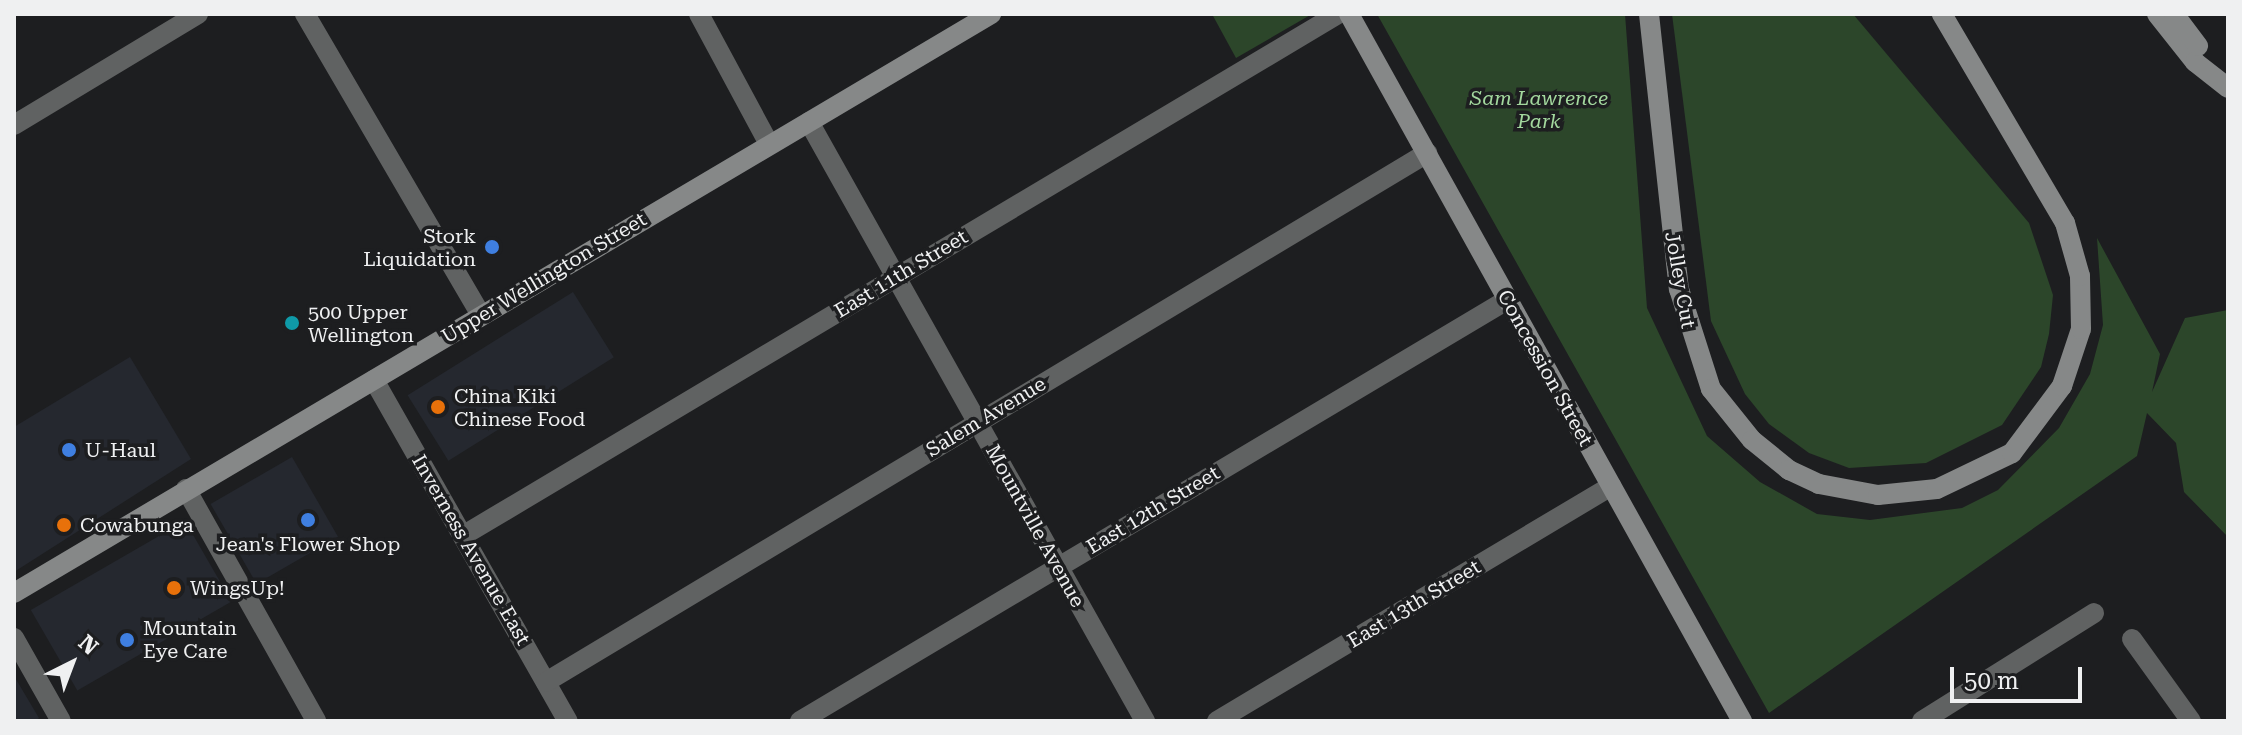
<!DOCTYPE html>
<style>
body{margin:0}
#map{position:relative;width:2242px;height:735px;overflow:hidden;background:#1d1e20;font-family:"Roboto Serif",serif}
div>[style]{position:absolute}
.built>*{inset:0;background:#25282f;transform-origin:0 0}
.green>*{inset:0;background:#2c462a}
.street>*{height:20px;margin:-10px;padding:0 10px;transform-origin:10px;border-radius:10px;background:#606262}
.secondary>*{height:20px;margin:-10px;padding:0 10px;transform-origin:10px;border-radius:10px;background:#868888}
.dots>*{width:22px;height:22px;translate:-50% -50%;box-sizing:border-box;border:4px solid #1d1e20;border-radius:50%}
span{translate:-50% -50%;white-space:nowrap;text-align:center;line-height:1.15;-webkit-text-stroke:7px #1d1e20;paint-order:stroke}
.park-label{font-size:20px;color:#a3d89e;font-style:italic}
.poi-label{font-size:20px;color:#eff0f1}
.right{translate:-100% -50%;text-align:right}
.left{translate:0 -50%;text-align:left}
.street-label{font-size:20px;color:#eff0f1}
.frame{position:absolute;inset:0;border:16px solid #eff0f1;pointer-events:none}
.north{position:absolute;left:32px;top:623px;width:80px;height:80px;-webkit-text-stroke:6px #1d1e20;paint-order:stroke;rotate:42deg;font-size:22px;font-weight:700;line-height:32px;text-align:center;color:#eff0f1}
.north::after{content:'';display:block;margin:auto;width:28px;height:36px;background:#eff0f1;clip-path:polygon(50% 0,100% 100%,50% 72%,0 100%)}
.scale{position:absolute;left:1950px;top:667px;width:132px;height:36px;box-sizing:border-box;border:4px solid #eff0f1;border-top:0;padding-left:10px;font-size:24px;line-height:28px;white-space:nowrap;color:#eff0f1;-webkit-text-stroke:6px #1d1e20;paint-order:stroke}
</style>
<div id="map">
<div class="built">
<div style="left:573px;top:292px;width:77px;height:195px;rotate:58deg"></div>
<div style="clip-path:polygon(130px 357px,191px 459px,14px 572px,14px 427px)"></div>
<div style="left:292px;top:457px;width:92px;height:94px;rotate:60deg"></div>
<div style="left:185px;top:521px;width:93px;height:178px;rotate:60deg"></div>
<div style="clip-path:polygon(14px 676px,39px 718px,35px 721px,14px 721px)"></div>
</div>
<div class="green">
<div style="clip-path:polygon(1212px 14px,1312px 14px,1236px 58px)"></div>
<div style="clip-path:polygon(1377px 14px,1625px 14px,1647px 308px,1707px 436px,1760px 482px,1817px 514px,1870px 520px,1962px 508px,1998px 490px,2059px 428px,2090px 374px,2103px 325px,2097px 238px,2160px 354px,2152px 392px,2185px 318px,2228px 310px,2228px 537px,2184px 492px,2176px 443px,2147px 413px,2137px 456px,1769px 713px)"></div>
<div style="clip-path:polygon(1672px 14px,1853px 14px,2029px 223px,2053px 295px,2049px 334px,2041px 367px,2002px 425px,1926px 463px,1849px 468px,1809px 453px,1769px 424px,1745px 394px,1711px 321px)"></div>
</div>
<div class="street">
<div style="left:305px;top:14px;width:349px;rotate:59.7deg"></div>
<div style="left:699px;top:14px;width:148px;rotate:61.7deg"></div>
<div style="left:809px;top:122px;width:687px;rotate:60.71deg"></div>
<div style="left:14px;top:125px;width:215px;rotate:-31.1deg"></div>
<div style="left:374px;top:380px;width:392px;rotate:60.4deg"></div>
<div style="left:186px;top:489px;width:266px;rotate:60.7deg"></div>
<div style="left:464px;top:535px;width:1018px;rotate:-30.8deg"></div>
<div style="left:14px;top:638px;width:95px;rotate:60.5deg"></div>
<div style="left:2132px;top:639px;width:101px;rotate:54.3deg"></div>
<div style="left:546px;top:682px;width:1028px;rotate:-30.98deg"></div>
<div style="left:800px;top:721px;width:823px;rotate:-30.77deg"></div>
<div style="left:1217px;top:721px;width:459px;rotate:-30.8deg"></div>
<div style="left:1922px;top:721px;width:203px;rotate:-32.1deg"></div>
</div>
<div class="secondary">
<div style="left:1349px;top:14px;width:809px;rotate:60.93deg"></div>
<div style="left:1649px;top:14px;width:277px;rotate:83.8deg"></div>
<div style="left:1679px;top:289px;width:105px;rotate:72.3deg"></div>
<div style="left:1711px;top:389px;width:65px;rotate:51.2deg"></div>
<div style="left:1752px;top:440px;width:48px;rotate:39deg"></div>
<div style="left:1789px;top:470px;width:33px;rotate:25deg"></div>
<div style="left:1819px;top:484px;width:60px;rotate:10.6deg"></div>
<div style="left:1878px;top:495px;width:59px;rotate:-5.8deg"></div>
<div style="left:1937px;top:489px;width:83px;rotate:-25.6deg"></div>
<div style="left:2012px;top:453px;width:84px;rotate:-53.3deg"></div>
<div style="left:2062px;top:386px;width:60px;rotate:-71.6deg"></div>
<div style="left:2081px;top:329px;width:53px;rotate:-91.1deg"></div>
<div style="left:2080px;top:276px;width:55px;rotate:-105.8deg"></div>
<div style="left:2065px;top:223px;width:243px;rotate:-120.5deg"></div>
<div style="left:2157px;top:14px;width:61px;rotate:51.6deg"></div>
<div style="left:2195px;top:62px;width:42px;rotate:38.2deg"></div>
<div style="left:2174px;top:14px;width:40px;rotate:53deg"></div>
<div style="left:14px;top:593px;width:1136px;rotate:-30.65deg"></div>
</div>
<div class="dots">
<div style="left:492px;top:247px;background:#3f7fe0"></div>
<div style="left:292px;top:323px;background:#0f9aa8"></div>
<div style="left:438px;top:407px;background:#e8710a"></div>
<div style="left:69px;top:450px;background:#3f7fe0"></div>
<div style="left:308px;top:520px;background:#3f7fe0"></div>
<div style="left:64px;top:525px;background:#e8710a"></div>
<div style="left:174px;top:588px;background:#e8710a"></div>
<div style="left:127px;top:640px;background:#3f7fe0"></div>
</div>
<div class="park-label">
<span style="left:1539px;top:110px">Sam Lawrence<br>Park</span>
</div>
<div class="poi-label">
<span class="right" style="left:476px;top:248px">Stork<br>Liquidation</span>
<span class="left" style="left:308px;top:324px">500 Upper<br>Wellington</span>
<span class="left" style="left:454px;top:408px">China Kiki<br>Chinese Food</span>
<span class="left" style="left:85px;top:450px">U-Haul</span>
<span class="left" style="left:80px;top:525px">Cowabunga</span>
<span style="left:308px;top:544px">Jean's Flower Shop</span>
<span class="left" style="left:190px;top:588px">WingsUp!</span>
<span class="left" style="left:143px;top:640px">Mountain<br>Eye Care</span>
</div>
<div class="street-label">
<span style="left:901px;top:274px;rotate:-31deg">East 11th Street</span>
<span style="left:544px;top:278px;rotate:-31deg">Upper Wellington Street</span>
<span style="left:1680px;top:280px;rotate:80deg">Jolley Cut</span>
<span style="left:1545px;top:368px;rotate:61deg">Concession Street</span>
<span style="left:986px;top:417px;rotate:-31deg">Salem Avenue</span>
<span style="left:1153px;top:510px;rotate:-31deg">East 12th Street</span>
<span style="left:1035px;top:526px;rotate:61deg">Mountville Avenue</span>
<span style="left:471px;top:550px;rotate:60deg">Inverness Avenue East</span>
<span style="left:1414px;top:604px;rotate:-31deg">East 13th Street</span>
</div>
<div class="frame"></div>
<div class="north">N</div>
<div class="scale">50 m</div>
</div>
